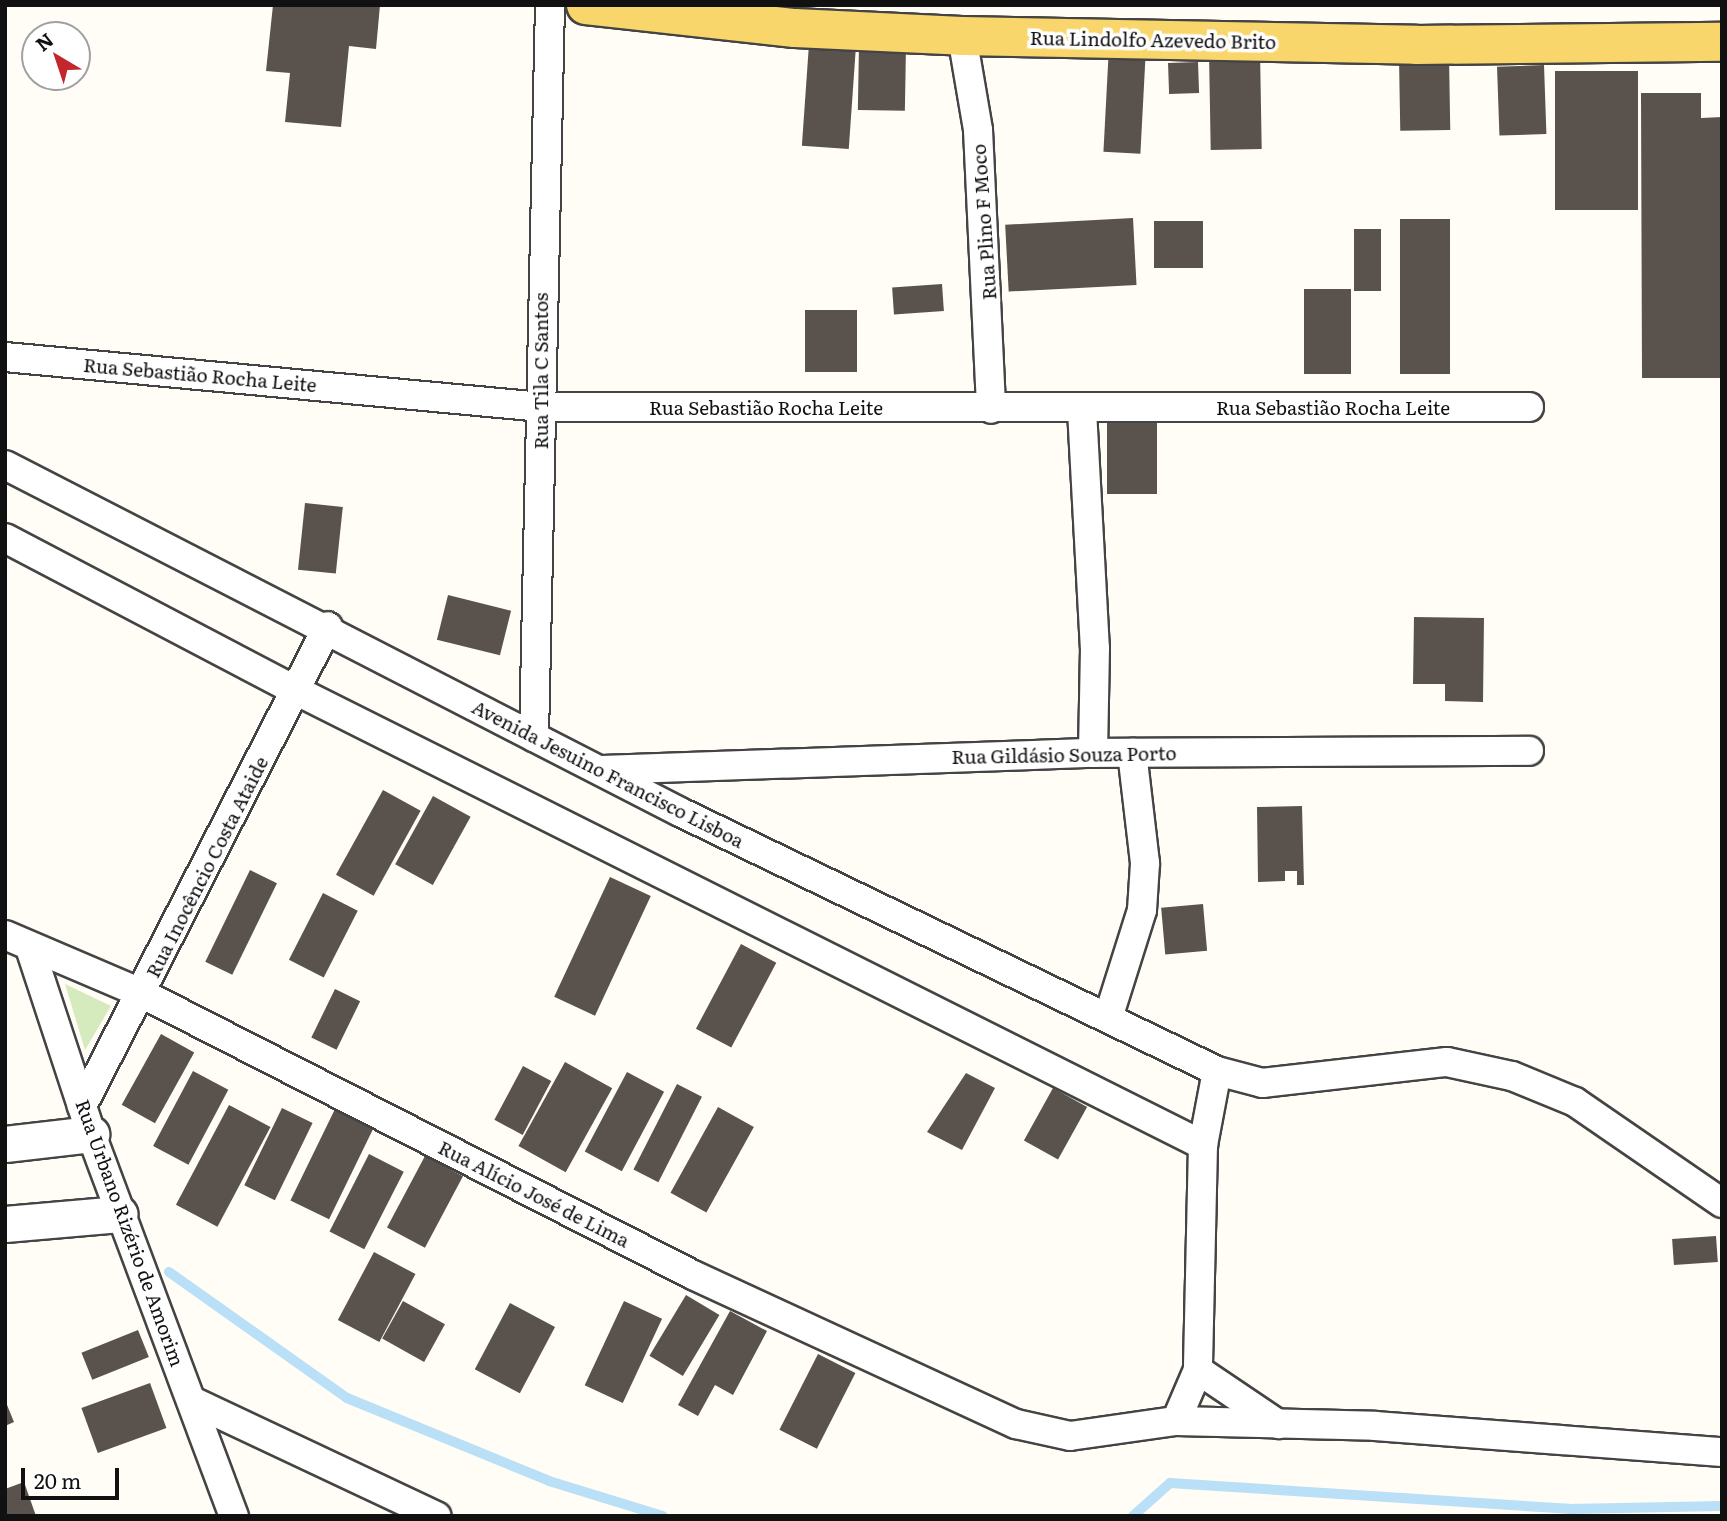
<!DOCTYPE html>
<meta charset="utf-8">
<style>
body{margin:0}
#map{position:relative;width:1727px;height:1521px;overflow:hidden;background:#fffdf5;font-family:Literata,serif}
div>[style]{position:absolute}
.green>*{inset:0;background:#d5ebbd}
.stream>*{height:10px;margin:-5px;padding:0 5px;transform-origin:5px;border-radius:5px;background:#b9e0f7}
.building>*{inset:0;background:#5a524d;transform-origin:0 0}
.roads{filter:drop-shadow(2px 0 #444) drop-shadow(-2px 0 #444) drop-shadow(0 2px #444) drop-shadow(0 -2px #444)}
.minor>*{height:28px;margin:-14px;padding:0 14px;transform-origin:14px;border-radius:14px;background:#fff}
.tertiary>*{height:35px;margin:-17.5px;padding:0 17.5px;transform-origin:17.5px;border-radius:17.5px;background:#fff}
.primary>*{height:38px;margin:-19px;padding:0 19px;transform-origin:19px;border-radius:19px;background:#f9d66b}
span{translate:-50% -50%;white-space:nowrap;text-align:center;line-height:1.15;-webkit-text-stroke:7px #fff;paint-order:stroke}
.street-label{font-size:19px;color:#111}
.frame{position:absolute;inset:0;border:7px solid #111;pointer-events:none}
.north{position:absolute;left:21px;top:21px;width:70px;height:70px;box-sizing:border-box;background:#fff;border:2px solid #a0a0a0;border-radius:50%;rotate:321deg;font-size:19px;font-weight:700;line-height:28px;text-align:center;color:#111}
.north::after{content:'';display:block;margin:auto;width:24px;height:32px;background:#c4262e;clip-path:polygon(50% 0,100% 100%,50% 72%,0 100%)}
.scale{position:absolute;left:21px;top:1468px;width:98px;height:32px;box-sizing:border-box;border:4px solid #111;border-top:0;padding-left:9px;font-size:21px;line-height:24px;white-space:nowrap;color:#111;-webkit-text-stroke:5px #fff;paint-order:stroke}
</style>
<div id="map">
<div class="green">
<div style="clip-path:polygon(65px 984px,111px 1006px,85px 1050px)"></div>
</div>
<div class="stream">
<div style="left:169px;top:1272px;width:218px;rotate:35.3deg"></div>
<div style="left:347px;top:1398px;width:218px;rotate:22.3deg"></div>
<div style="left:549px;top:1481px;width:119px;rotate:17.1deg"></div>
<div style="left:1133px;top:1516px;width:50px;rotate:-41.7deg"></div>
<div style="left:1170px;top:1483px;width:400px;rotate:3.7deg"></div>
<div style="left:1569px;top:1509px;width:153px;rotate:-1.1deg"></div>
</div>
<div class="building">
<div style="clip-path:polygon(273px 5px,380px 5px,376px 49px,349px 46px,341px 127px,285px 122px,290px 73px,266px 71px)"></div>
<div style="left:809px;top:44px;width:47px;height:102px;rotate:4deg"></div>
<div style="left:859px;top:45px;width:47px;height:65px;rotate:1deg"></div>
<div style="left:1109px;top:46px;width:37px;height:106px;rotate:3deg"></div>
<div style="left:1260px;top:51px;width:98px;height:51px;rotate:89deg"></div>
<div style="left:1449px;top:57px;width:73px;height:50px;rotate:89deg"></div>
<div style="left:1198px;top:62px;width:31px;height:30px;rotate:88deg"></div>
<div style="left:1544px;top:65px;width:69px;height:47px;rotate:88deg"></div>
<div style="left:1555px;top:71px;width:83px;height:139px"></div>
<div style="clip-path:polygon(1641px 93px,1701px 93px,1701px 118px,1722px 117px,1722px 378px,1642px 378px)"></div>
<div style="left:1133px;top:218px;width:67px;height:128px;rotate:87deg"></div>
<div style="left:1400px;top:219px;width:50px;height:155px"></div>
<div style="left:1203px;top:221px;width:47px;height:49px;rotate:90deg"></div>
<div style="left:1354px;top:229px;width:27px;height:62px"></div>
<div style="left:942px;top:284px;width:27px;height:50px;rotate:86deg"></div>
<div style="left:1304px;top:289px;width:47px;height:85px"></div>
<div style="left:857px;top:310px;width:62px;height:52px;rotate:90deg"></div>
<div style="left:1107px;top:416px;width:50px;height:78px"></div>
<div style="left:305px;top:503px;width:38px;height:67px;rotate:6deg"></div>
<div style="left:448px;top:595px;width:65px;height:46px;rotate:14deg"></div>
<div style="clip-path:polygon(1414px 617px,1484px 618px,1483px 702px,1445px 701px,1445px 684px,1413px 684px)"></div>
<div style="left:383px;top:790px;width:43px;height:97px;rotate:29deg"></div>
<div style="left:433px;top:796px;width:43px;height:78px;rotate:29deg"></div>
<div style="clip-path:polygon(1302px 806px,1304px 885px,1297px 885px,1297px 871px,1285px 871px,1285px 881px,1258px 882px,1257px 807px)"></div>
<div style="left:250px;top:870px;width:30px;height:102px;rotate:26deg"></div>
<div style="left:610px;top:877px;width:45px;height:132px;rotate:25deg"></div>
<div style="left:323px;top:893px;width:39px;height:75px;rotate:27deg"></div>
<div style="left:1203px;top:904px;width:47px;height:42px;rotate:85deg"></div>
<div style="left:741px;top:944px;width:40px;height:96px;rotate:28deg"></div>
<div style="left:335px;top:989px;width:28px;height:54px;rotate:26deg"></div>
<div style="left:161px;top:1034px;width:38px;height:81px;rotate:29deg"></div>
<div style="left:565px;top:1062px;width:54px;height:96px;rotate:29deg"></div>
<div style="left:523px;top:1066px;width:32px;height:61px;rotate:28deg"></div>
<div style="left:193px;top:1071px;width:40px;height:85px;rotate:28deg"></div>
<div style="left:627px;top:1072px;width:42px;height:90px;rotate:28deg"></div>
<div style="clip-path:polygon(966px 1073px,995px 1088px,962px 1150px,927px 1132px)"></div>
<div style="left:677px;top:1084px;width:28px;height:96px;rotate:27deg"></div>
<div style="left:1053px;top:1088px;width:39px;height:60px;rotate:29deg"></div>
<div style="left:229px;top:1105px;width:47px;height:113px;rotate:28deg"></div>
<div style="left:336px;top:1107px;width:43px;height:104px;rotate:26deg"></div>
<div style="left:718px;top:1107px;width:41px;height:98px;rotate:29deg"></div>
<div style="left:282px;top:1108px;width:34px;height:86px;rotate:26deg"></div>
<div style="left:369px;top:1154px;width:39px;height:87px;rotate:27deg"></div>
<div style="left:425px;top:1156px;width:43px;height:81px;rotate:28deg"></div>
<div style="left:1716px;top:1236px;width:26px;height:44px;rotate:86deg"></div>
<div style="left:374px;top:1252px;width:47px;height:77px;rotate:28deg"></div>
<div style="left:686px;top:1295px;width:39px;height:71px;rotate:31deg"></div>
<div style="left:403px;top:1301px;width:48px;height:43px;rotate:29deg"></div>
<div style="left:624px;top:1301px;width:42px;height:93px;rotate:25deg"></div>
<div style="left:510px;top:1303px;width:51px;height:75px;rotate:28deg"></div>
<div style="clip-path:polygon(730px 1311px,767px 1331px,733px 1395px,715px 1385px,698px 1416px,678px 1405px)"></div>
<div style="left:138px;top:1330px;width:29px;height:61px;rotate:68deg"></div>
<div style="left:818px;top:1354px;width:42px;height:85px;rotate:27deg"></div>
<div style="left:150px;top:1383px;width:48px;height:73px;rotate:70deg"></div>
<div style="clip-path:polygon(5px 1400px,14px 1422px,5px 1426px)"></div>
<div style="clip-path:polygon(24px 1482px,36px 1516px,5px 1516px,5px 1489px)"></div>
</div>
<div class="roads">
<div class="minor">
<div style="left:962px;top:36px;width:95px;rotate:80.3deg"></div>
<div style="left:978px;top:130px;width:279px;rotate:87.3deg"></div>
<div style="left:5px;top:357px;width:539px;rotate:5.32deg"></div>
<div style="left:542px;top:407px;width:987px"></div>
<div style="left:1082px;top:410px;width:238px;rotate:86.9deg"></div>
<div style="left:1095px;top:648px;width:105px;rotate:91.1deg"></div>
<div style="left:5px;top:465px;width:759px;rotate:27.21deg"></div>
<div style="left:680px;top:812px;width:596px;rotate:25.75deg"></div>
<div style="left:1217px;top:1071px;width:47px;rotate:14.9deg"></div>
<div style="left:1262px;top:1083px;width:186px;rotate:-6.5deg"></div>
<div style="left:1447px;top:1062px;width:66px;rotate:12.2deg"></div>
<div style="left:1512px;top:1076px;width:68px;rotate:22.4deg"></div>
<div style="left:1575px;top:1102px;width:178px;rotate:34.5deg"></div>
<div style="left:5px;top:538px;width:327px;rotate:27.7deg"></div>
<div style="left:295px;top:690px;width:1016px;rotate:26.62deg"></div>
<div style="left:534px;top:737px;width:732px;rotate:-88.75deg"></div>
<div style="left:602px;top:770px;width:491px;rotate:-2deg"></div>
<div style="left:1093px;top:753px;width:436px;rotate:-0.3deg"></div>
<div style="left:5px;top:935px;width:150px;rotate:23.1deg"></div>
<div style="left:143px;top:994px;width:618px;rotate:27.06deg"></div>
<div style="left:693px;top:1275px;width:356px;rotate:24.8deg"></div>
<div style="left:1016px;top:1424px;width:55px;rotate:12.5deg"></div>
<div style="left:1070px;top:1436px;width:107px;rotate:-8.1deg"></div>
<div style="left:1176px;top:1421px;width:199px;rotate:1.4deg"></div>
<div style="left:1375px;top:1426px;width:348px;rotate:4.3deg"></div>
<div style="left:30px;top:948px;width:196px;rotate:71.8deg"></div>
<div style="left:91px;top:1134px;width:408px;rotate:69.5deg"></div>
<div style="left:1108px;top:1018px;width:113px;rotate:-72.5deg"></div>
<div style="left:1142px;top:910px;width:47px;rotate:-86.3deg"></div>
<div style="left:1145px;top:863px;width:111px;rotate:-96.7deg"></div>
<div style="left:1217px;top:1071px;width:75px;rotate:100.7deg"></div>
<div style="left:1203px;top:1145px;width:225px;rotate:91.3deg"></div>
<div style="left:1198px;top:1370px;width:97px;rotate:34deg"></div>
<div style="left:82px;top:1106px;width:539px;rotate:-62.86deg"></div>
<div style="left:194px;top:1402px;width:268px;rotate:25.2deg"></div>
<div style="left:1176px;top:1421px;width:56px;rotate:-66.7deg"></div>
</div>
<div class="tertiary">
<div style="left:5px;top:1144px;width:87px;rotate:-6.6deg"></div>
<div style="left:5px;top:1224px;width:115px;rotate:-5deg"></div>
</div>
<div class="primary">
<div style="left:586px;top:5px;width:210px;rotate:6.3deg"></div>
<div style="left:795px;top:28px;width:167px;rotate:2.7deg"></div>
<div style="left:962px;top:36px;width:455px;rotate:1.1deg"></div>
<div style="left:1417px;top:45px;width:305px;rotate:-0.6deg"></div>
</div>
</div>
<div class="street-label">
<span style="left:1153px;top:40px;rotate:1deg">Rua Lindolfo Azevedo Brito</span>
<span style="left:984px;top:222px;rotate:-94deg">Rua Plino F Moco</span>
<span style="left:541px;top:371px;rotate:-90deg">Rua Tila C Santos</span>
<span style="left:200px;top:375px;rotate:5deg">Rua Sebastião Rocha Leite</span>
<span style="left:766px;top:408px">Rua Sebastião Rocha Leite</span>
<span style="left:1333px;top:408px">Rua Sebastião Rocha Leite</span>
<span style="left:1064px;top:755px;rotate:-1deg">Rua Gildásio Souza Porto</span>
<span style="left:608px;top:774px;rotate:27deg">Avenida Jesuino Francisco Lisboa</span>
<span style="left:207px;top:867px;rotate:-63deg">Rua Inocêncio Costa Ataide</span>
<span style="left:534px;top:1194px;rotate:27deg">Rua Alício José de Lima</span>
<span style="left:130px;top:1233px;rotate:70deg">Rua Urbano Rizério de Amorim</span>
</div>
<div class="frame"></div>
<div class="north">N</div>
<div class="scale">20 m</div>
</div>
